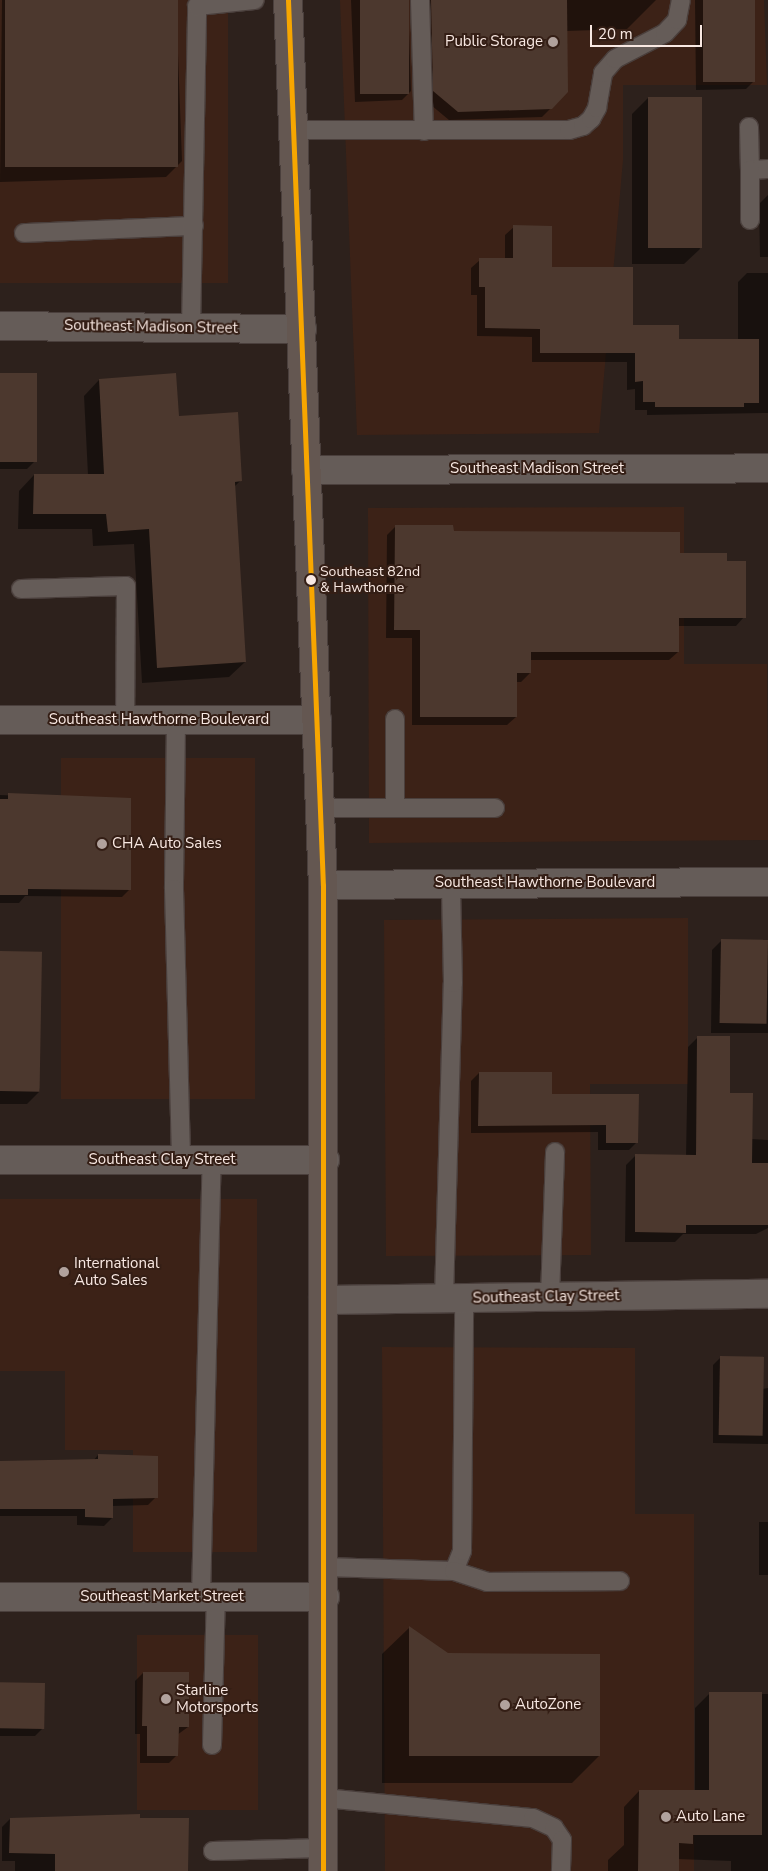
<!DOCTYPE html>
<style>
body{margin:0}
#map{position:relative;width:768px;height:1871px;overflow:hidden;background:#2d211c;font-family:"Nunito Sans",sans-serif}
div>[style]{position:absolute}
.built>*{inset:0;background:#3c2217;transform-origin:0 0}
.shadow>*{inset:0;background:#0007;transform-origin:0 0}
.building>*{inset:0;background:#4c382e;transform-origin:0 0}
.roads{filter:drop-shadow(1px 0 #4a3f3c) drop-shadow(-1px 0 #4a3f3c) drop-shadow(0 1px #4a3f3c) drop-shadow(0 -1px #4a3f3c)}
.lane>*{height:18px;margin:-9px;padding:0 9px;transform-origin:9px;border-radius:9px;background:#655c58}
.street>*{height:28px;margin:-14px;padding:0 14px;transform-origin:14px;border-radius:14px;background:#655c58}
.primary>*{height:28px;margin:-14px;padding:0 14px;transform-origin:14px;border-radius:14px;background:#645751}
.bus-1>*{height:5px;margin:-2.5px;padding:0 2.5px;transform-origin:2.5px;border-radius:2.5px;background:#f7a600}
.dots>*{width:14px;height:14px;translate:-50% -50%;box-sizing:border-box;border:2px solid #341e15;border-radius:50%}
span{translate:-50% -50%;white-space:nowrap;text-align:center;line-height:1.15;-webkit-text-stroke:4px #341e15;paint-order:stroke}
.bus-label{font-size:14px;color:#f8e8e2}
.left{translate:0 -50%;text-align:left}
.poi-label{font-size:15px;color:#f8e8e2}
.right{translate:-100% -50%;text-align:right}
.street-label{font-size:15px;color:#f8e8e2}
.scale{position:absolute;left:590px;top:25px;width:112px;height:22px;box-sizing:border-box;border:2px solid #f8e8e2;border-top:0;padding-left:6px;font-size:15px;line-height:18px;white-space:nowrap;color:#f8e8e2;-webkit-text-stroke:4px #341e15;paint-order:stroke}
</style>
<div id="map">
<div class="built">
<div style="left:0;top:0;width:228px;height:283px"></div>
<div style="clip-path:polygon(340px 0,764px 0,767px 85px,623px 85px,623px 160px,599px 433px,357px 435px)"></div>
<div style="clip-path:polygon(684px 507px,684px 664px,767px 664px,768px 840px,369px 843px,368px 508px)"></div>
<div style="left:61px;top:758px;width:194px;height:341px"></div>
<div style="clip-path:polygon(688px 918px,688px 1084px,590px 1084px,591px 1255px,386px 1256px,384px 920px)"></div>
<div style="clip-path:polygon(0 1199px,257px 1199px,257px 1552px,133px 1552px,133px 1450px,65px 1450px,65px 1371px,0 1371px)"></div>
<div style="clip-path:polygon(382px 1347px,635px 1348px,635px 1514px,694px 1514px,694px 1871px,385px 1871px)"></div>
<div style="left:137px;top:1635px;width:121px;height:175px"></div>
</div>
<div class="shadow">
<div style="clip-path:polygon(2px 0,176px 0,182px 161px,166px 177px,0 182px)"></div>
<div style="clip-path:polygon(351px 0,408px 0,411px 91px,402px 100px,355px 102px)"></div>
<div style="clip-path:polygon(415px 0,656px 0,627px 29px,566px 31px,567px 92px,542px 117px,449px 120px,425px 100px)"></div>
<div style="clip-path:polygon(695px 0,754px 0,755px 80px,746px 89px,696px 90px)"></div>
<div style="clip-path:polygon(648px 98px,700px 249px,684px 264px,632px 264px,632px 114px)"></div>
<div style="clip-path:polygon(768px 195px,768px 257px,760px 257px,759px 204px)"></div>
<div style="clip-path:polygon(514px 227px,551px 268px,632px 326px,678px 340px,738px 340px,738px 282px,747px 273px,768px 273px,768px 413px,647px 415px,647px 410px,635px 410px,635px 389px,627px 390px,627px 362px,532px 362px,532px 337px,477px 336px,477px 295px,471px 295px,471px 268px,480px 260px,505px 260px,505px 235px)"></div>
<div style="clip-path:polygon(0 375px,35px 461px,27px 469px,0 469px)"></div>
<div style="clip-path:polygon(99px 380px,241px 480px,234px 487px,245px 662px,229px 677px,142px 683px,134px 544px,93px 546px,92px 529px,18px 529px,19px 491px,34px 475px,88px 475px,84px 396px)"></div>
<div style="clip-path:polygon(395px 527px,726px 562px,744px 617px,736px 626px,678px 626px,678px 652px,669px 660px,530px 660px,530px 673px,521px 682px,516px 682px,516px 717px,507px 725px,412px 725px,412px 638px,386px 638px,387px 535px)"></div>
<div style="clip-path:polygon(0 795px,130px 800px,130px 889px,122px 897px,25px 896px,19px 903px,0 903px)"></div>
<div style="clip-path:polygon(722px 940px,768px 941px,768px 1033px,711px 1033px,712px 950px)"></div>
<div style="clip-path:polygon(0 953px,40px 1091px,27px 1104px,0 1104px)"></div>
<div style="clip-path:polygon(698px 1037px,751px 1139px,768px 1140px,768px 1228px,756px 1234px,683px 1234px,675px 1242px,625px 1242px,626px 1165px,636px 1155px,686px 1156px,688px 1047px)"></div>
<div style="clip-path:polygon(479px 1073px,551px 1095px,637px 1095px,637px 1142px,629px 1150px,598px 1150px,598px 1132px,471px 1133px,471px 1081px)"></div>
<div style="clip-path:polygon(721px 1357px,762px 1389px,768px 1388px,768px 1444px,713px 1443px,713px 1365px)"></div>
<div style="clip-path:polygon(98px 1455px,156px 1497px,148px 1505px,112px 1506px,112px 1518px,104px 1526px,77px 1525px,77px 1516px,0 1516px,0 1463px,93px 1461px)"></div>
<div style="left:768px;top:1522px;width:53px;height:9px;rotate:90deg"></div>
<div style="clip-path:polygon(409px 1628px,599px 1756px,572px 1783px,382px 1783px,382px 1654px)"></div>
<div style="clip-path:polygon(143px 1673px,188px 1727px,177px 1735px,177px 1755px,169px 1763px,140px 1763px,140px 1734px,135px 1734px,135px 1681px)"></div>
<div style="clip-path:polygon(0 1684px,43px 1684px,43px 1728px,35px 1736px,0 1736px)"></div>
<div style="clip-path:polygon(710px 1693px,768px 1694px,768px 1871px,731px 1871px,731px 1861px,677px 1859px,677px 1871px,608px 1871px,608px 1860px,624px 1845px,624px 1807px,639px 1791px,695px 1791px,695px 1708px)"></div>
<div style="clip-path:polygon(10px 1819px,139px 1819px,187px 1871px,15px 1871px,15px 1861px,2px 1861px,2px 1827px)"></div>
</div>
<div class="building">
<div style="left:5px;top:0;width:173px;height:167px"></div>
<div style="left:360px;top:0;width:49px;height:94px"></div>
<div style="clip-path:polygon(431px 0,567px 0,568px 92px,552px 109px,458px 112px,433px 91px)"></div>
<div style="left:703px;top:0;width:52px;height:82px"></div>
<div style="left:648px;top:97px;width:54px;height:151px"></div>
<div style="clip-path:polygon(513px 225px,552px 226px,552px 267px,633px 267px,633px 325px,679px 325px,679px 339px,759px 339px,759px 403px,744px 403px,744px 407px,655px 407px,655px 402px,643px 402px,643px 381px,635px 382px,635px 353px,540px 353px,540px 329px,485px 328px,485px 287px,479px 287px,479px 258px,513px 258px)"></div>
<div style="left:0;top:373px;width:37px;height:89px"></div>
<div style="clip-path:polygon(176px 373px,179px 416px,238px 412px,242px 481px,235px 482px,246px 662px,157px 668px,149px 529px,108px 532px,106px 514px,33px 514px,34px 474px,104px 474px,99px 379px)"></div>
<div style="clip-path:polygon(395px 525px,453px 525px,454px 531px,680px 532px,680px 553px,727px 553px,727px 561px,746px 561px,746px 618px,679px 618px,679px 652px,531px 652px,531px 673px,517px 673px,517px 717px,420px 717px,420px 630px,394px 630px)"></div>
<div style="clip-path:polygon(8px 793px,131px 798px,131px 890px,28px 889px,28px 895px,0 895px,0 799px,8px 799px)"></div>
<div style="left:721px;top:939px;width:47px;height:84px;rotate:1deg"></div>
<div style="left:0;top:951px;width:42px;height:140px;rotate:1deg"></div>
<div style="clip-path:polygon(697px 1036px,730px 1036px,730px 1093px,753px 1093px,752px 1163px,768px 1163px,768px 1225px,686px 1225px,686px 1233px,635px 1232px,635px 1154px,696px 1155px)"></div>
<div style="clip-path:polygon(479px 1072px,552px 1072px,552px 1094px,639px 1094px,638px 1143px,606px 1143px,606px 1125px,478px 1126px)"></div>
<div style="left:720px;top:1356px;width:44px;height:79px;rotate:1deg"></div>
<div style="clip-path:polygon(98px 1454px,158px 1456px,158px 1498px,113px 1499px,113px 1518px,85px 1517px,85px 1509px,0 1509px,0 1461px,98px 1459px)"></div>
<div style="clip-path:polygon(409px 1626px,448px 1653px,600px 1654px,600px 1756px,409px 1756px)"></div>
<div style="clip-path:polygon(143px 1672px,189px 1672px,189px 1727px,179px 1727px,178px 1756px,147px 1756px,147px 1726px,142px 1726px)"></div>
<div style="left:45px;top:1683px;width:46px;height:45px;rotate:91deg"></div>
<div style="clip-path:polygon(709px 1692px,762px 1692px,762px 1835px,693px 1835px,693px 1844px,679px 1843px,679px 1871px,638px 1871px,639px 1790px,709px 1790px)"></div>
<div style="clip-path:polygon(140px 1814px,140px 1818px,189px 1818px,188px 1871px,55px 1871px,55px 1854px,9px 1853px,10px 1818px)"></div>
</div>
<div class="roads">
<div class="lane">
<div style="left:420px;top:0;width:131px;rotate:88.3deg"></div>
<div style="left:749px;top:127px;width:43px;rotate:88.7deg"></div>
<div style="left:750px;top:170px;width:18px;rotate:-3deg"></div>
<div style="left:294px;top:130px;width:275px"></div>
<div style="left:569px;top:130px;width:15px;rotate:-16deg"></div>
<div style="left:583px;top:126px;width:11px;rotate:-41deg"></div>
<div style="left:591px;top:119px;width:13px;rotate:-61deg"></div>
<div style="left:597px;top:108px;width:36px;rotate:-80deg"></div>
<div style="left:603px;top:73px;width:18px;rotate:-49deg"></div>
<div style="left:615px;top:59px;width:56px;rotate:-27.5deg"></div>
<div style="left:665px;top:33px;width:18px;rotate:-47deg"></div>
<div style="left:677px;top:20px;width:20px;rotate:-79deg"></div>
<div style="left:750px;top:170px;width:50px;rotate:90deg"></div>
<div style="left:24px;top:233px;width:170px;rotate:-2.4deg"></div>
<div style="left:191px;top:328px;width:322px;rotate:-88.9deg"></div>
<div style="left:197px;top:6px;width:58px;rotate:-5.9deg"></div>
<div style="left:21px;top:589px;width:105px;rotate:-1.6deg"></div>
<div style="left:126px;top:586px;width:134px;rotate:90.4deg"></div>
<div style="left:395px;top:719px;width:89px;rotate:90deg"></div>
<div style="left:176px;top:720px;width:169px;rotate:90.7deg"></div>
<div style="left:174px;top:889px;width:271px;rotate:88.5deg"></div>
<div style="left:321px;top:808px;width:174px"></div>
<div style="left:550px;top:1297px;width:145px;rotate:-88deg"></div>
<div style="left:444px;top:1298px;width:315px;rotate:-88.4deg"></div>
<div style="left:453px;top:983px;width:99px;rotate:-91.2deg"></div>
<div style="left:325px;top:1567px;width:129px;rotate:1.8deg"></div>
<div style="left:454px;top:1571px;width:22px;rotate:-68deg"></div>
<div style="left:462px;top:1551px;width:253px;rotate:-89.5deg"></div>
<div style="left:454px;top:1571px;width:35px;rotate:18deg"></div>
<div style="left:487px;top:1582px;width:133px;rotate:-0.4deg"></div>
<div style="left:201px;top:1597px;width:437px;rotate:-88.6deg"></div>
<div style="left:212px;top:1745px;width:148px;rotate:-88.5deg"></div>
<div style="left:324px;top:1798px;width:210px;rotate:5.5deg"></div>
<div style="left:533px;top:1818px;width:23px;rotate:25deg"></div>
<div style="left:554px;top:1828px;width:14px;rotate:56deg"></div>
<div style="left:562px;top:1840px;width:31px;rotate:92deg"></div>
<div style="left:213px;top:1851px;width:110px;rotate:-1.6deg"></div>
</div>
<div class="street">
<div style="left:0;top:326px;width:302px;rotate:0.6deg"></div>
<div style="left:306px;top:470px;width:462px;rotate:-0.2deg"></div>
<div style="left:0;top:720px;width:317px"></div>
<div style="left:323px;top:885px;width:445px;rotate:-0.4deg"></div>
<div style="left:0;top:1160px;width:325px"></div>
<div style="left:323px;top:1300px;width:445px;rotate:-0.8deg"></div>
<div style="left:0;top:1597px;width:325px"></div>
</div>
<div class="primary">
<div style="left:288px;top:0;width:886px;rotate:87.74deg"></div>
<div style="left:323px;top:885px;width:986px;rotate:90deg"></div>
</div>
</div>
<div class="bus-1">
<div style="left:288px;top:0;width:886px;rotate:87.74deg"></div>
<div style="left:323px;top:885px;width:986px;rotate:90deg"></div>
</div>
<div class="dots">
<div style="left:553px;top:42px;background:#b1a29d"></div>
<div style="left:311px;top:580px;background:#f8e8e2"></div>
<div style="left:102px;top:844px;background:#b1a29d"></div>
<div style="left:64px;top:1272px;background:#b1a29d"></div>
<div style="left:166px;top:1699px;background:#b1a29d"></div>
<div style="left:505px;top:1705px;background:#b1a29d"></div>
<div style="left:666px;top:1817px;background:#b1a29d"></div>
</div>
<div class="bus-label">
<span class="left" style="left:320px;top:580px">Southeast 82nd<br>&amp; Hawthorne</span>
</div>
<div class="poi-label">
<span class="right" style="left:543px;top:42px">Public Storage</span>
<span class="left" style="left:112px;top:844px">CHA Auto Sales</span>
<span class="left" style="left:74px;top:1272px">International<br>Auto Sales</span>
<span class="left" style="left:176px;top:1699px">Starline<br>Motorsports</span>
<span class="left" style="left:515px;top:1705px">AutoZone</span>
<span class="left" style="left:676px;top:1817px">Auto Lane</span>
</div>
<div class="street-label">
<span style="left:151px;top:327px;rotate:1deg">Southeast Madison Street</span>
<span style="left:537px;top:469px">Southeast Madison Street</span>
<span style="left:159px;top:720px">Southeast Hawthorne Boulevard</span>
<span style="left:545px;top:883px">Southeast Hawthorne Boulevard</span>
<span style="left:162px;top:1160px">Southeast Clay Street</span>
<span style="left:546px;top:1297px;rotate:-1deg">Southeast Clay Street</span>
<span style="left:162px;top:1597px">Southeast Market Street</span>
</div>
<div class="scale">20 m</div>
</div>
